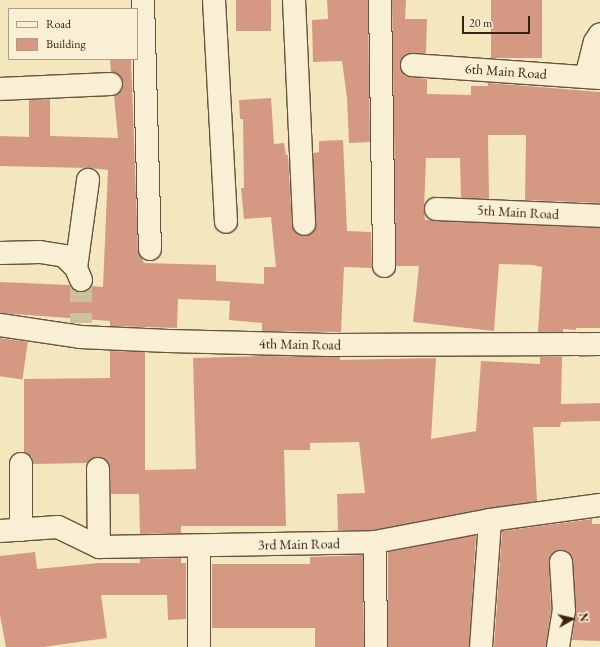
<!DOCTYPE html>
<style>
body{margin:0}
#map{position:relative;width:600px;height:647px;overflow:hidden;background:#f4e7be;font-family:"EB Garamond",serif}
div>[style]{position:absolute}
.building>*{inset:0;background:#d59983;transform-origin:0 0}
.minor-tunnel>*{height:22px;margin-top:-11px;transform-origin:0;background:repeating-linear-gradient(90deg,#cec09c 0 22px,transparent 0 33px)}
.roads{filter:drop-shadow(1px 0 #66543e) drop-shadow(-1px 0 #66543e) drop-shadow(0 1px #66543e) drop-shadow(0 -1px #66543e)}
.minor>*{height:22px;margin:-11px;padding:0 11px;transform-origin:11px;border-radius:11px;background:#f8efd5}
span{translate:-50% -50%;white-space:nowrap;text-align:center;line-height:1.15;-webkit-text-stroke:3px #f8efd5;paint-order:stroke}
.street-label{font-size:14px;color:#372314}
.legend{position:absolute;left:8px;top:8px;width:130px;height:52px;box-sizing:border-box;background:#f8efd5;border:1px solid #ab9d88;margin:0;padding:5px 7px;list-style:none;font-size:12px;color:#372314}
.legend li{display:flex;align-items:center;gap:8px;height:20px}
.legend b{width:20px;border:1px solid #ab9d88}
.north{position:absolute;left:552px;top:599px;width:40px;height:40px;-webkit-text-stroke:3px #f8efd5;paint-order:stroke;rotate:82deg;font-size:11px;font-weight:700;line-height:16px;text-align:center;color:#372314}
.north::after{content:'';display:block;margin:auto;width:14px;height:18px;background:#372314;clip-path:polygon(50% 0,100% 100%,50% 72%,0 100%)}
.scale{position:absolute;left:462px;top:16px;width:68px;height:18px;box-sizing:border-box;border:2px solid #372314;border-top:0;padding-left:5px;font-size:12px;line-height:14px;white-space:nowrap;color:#372314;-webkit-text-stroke:3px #f8efd5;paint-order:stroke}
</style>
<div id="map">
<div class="building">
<div style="left:236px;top:0;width:35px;height:31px"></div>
<div style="clip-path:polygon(327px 0,368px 0,370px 142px,349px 143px,347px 98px,342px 61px,313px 62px,312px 20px,328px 19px)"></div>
<div style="clip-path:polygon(392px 0,406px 0,405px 19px,427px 19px,426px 53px,407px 54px,400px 65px,405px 76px,427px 79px,427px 94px,471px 95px,471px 86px,488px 86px,488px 83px,600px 92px,600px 203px,525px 200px,526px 135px,488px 135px,489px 199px,461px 198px,460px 158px,426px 158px,424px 209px,425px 220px,600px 228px,600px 328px,576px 328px,576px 330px,563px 329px,563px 332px,538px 332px,542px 267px,533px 265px,499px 264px,494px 331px,413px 322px,419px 266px,396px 266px)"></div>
<div style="left:491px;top:0;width:51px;height:58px"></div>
<div style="clip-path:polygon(110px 59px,131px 59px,138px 249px,144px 263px,216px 265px,216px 281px,264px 284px,264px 267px,276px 267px,271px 217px,244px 219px,241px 188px,244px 188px,243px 119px,240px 119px,239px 100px,271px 98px,274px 144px,284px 143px,286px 155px,288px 155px,292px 225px,299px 235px,311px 234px,316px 224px,313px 153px,319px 152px,319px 141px,343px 140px,347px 231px,371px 232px,372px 268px,344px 267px,341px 332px,262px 331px,262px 323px,229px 320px,230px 301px,178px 299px,177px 328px,110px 326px,110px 321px,0 313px,0 282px,70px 285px,80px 292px,86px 291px,92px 286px,103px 287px,108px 170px,89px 168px,0 166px,0 136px,29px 137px,29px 100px,50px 99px,50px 136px,118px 138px,114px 96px,122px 90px,123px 83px,121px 77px,111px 72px)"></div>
<div style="left:0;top:338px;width:28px;height:38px;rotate:8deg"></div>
<div style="clip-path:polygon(110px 351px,145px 352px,145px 470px,196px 469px,193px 358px,261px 356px,340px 357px,340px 360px,436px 358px,431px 439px,476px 431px,481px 361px,540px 364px,540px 357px,562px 357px,561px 404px,600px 403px,600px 421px,561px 422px,560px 427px,533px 427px,537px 501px,374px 530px,338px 530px,337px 494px,365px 493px,359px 442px,310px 443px,310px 450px,284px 450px,286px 526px,181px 526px,181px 533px,140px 534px,139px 494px,111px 494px,110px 468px,104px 458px,97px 457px,87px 463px,33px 464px,32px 457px,24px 452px,24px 379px,110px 378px)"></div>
<div style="clip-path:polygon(592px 519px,592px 524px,600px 524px,600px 641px,572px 640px,576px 610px,573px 561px,571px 555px,561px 550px,554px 552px,549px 562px,551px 610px,546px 647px,494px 647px,502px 531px)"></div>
<div style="clip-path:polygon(476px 535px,469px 647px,388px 647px,388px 552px)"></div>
<div style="clip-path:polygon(35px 552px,37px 569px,99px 563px,140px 563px,140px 559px,181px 558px,181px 563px,186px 563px,186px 619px,168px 620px,167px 595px,101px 595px,107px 638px,43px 647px,6px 647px,0 615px,0 556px)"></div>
<div style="clip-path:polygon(363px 555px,364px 647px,315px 647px,315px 628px,212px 628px,212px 564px,310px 564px,310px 557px)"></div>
</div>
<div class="minor-tunnel">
<div style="left:81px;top:280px;width:43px;rotate:90deg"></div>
</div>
<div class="roads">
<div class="minor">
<div style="left:143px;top:0;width:249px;rotate:88.4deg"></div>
<div style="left:214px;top:0;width:222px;rotate:86.9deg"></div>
<div style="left:294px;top:0;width:224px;rotate:87.4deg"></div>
<div style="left:380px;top:0;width:266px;rotate:89.1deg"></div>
<div style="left:412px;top:65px;width:188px;rotate:4deg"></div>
<div style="left:586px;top:77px;width:36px;rotate:-76deg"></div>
<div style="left:595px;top:42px;width:9px;rotate:-58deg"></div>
<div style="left:0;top:89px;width:111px;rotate:-2.6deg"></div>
<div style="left:436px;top:209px;width:164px;rotate:2.4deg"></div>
<div style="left:0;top:253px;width:40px;rotate:-1.4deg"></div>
<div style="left:40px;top:252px;width:24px;rotate:9deg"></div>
<div style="left:64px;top:256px;width:17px;rotate:45deg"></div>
<div style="left:76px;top:268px;width:13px;rotate:67deg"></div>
<div style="left:76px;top:268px;width:89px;rotate:-82.2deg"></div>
<div style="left:0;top:325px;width:81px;rotate:8.5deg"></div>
<div style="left:80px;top:337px;width:88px;rotate:2.6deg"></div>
<div style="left:168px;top:341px;width:161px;rotate:1.4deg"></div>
<div style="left:329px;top:345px;width:271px;rotate:-0.2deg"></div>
<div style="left:98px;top:469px;width:78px;rotate:89.3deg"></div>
<div style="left:21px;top:530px;width:66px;rotate:-90deg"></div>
<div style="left:0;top:531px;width:58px;rotate:-3.9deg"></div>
<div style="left:58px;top:527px;width:46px;rotate:26deg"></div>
<div style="left:99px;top:547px;width:276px;rotate:-1deg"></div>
<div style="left:375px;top:542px;width:117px;rotate:-10.8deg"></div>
<div style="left:490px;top:520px;width:111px;rotate:-7.8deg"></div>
<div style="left:375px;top:542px;width:105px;rotate:89.5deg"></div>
<div style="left:199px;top:647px;width:101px;rotate:-90deg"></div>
<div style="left:481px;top:647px;width:127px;rotate:-85.9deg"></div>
<div style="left:558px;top:647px;width:36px;rotate:-81deg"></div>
<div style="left:564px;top:611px;width:49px;rotate:-93.5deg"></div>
</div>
</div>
<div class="street-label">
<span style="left:506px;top:71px;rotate:4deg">6th Main Road</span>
<span style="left:518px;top:212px;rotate:3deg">5th Main Road</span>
<span style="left:300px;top:344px;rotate:1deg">4th Main Road</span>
<span style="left:299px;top:544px;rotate:-1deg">3rd Main Road</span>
</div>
<ul class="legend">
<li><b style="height:5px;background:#f8efd5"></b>Road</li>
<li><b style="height:11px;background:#d59983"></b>Building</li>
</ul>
<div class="north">N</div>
<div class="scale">20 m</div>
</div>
